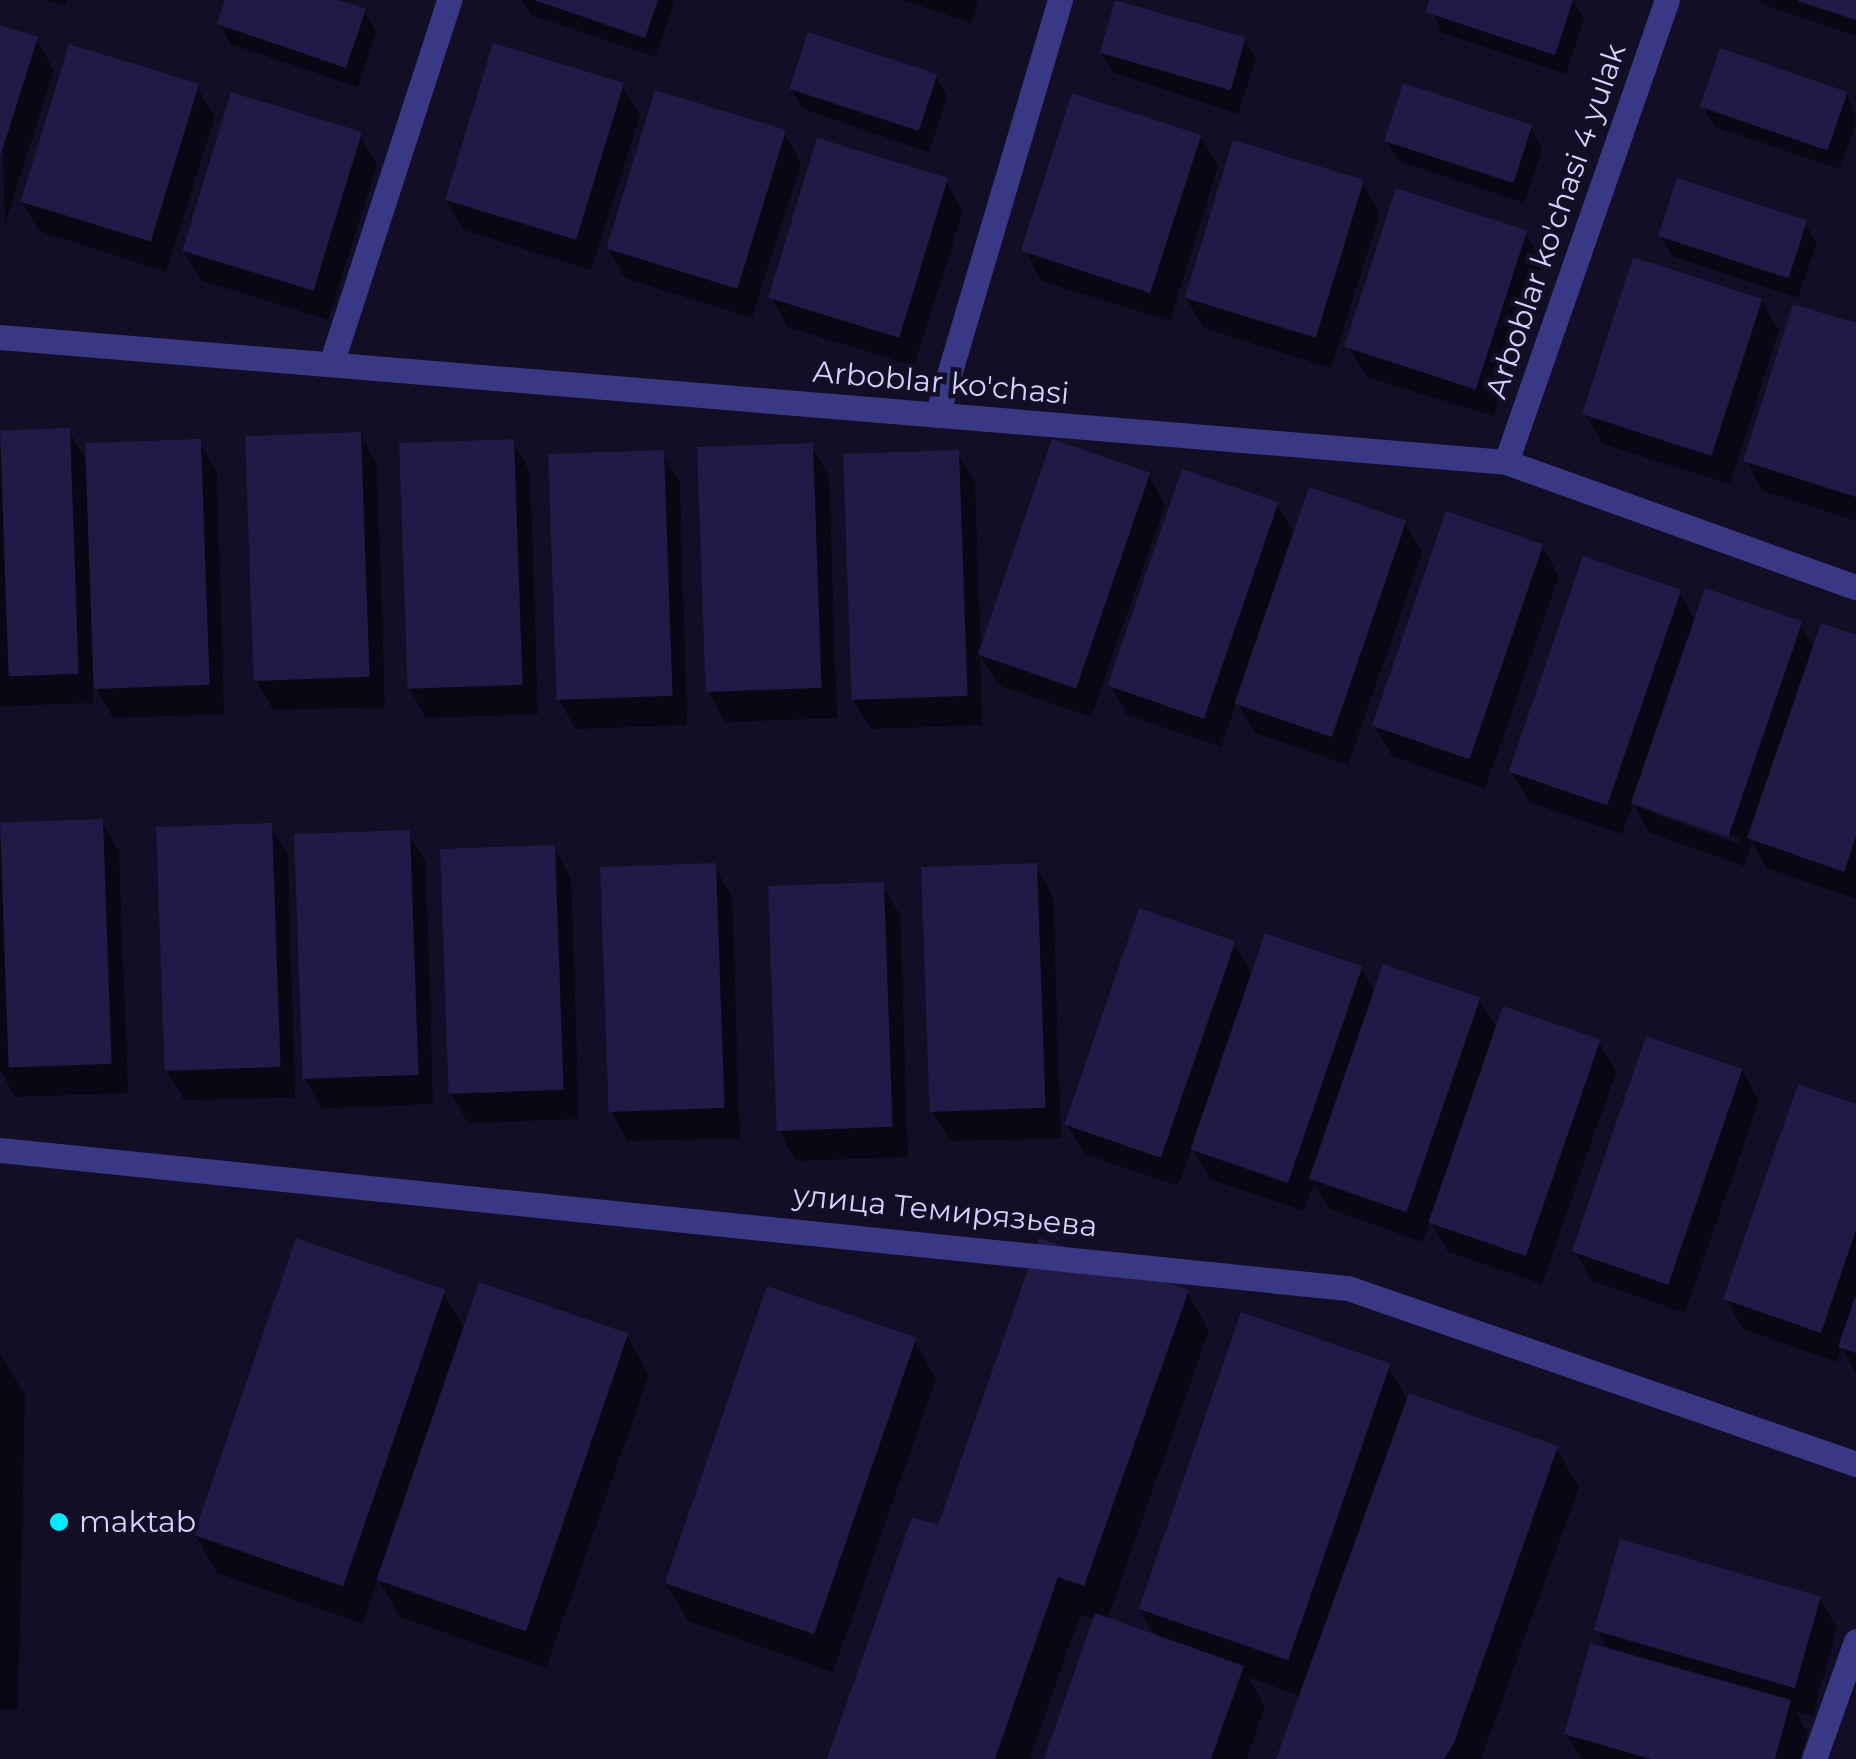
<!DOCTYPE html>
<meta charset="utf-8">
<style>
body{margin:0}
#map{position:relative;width:1856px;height:1759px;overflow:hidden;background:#110e25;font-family:Montserrat,sans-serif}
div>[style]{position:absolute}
.shadow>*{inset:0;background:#0007}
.building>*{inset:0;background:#211a46;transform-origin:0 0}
.minor>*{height:25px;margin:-12.5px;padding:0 12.5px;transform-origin:12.5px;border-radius:12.5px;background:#383884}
.dots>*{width:28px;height:28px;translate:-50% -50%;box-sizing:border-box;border:5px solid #110e25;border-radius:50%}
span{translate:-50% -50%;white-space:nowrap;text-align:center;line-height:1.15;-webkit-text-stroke:9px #110e25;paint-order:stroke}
.street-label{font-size:30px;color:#d5d2ff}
.poi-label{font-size:30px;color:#d5d2ff}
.left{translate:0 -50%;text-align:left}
</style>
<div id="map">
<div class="shadow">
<div style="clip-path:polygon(47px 0,67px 0,65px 6px)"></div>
<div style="clip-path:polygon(228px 0,330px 0,364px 12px,376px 32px,358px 87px,231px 44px,220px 24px)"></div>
<div style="clip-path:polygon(522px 0,673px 0,674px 2px,656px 57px,531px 15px)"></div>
<div style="clip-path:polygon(903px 0,978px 0,971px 23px)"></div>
<div style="clip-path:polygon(1118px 0,1245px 39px,1256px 60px,1238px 114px,1113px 72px,1101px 52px)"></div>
<div style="clip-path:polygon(1432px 0,1573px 0,1584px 20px,1566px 74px,1440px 32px)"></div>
<div style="clip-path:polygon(1759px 0,1856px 0,1856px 36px,1761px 4px)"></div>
<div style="clip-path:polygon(0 28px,36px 39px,54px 70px,5px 224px)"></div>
<div style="clip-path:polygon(936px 76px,947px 97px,929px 152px,803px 109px,791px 89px)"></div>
<div style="clip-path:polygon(622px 86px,640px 116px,591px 270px,464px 230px,446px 200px)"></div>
<div style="clip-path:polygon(197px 87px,215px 117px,166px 272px,39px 231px,21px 201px)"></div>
<div style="clip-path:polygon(1847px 94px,1856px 122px,1840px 169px,1715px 127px,1703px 106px)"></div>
<div style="clip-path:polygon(1531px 128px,1542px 149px,1524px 203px,1398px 161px,1386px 141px)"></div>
<div style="clip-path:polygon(784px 133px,801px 163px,752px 318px,625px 278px,607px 248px)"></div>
<div style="clip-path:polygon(360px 135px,377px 165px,328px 320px,201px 280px,183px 250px)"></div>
<div style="clip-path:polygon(1201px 136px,1218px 166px,1170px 321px,1042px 281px,1025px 251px)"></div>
<div style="clip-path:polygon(946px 181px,963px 211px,914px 366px,788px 327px,770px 296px)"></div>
<div style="clip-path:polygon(1362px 183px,1380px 213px,1331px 368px,1204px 328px,1186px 298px)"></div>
<div style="clip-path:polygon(1805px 223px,1817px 243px,1798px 298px,1672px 256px,1660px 236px)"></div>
<div style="clip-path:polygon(1525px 232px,1543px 262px,1494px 416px,1366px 377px,1349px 346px)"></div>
<div style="clip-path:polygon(1761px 300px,1779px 330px,1730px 484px,1603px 444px,1585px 414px)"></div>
<div style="clip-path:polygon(1856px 326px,1856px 521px,1763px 491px,1746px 461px)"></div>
<div style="clip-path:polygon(69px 431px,88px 464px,199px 442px,217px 472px,224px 714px,113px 718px,93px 683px,94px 703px,0 706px,0 433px)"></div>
<div style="clip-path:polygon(360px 434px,377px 465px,385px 707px,273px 710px,256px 680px)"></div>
<div style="clip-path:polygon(513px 442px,530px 472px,538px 714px,426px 718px,409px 688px)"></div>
<div style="clip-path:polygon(811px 446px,829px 476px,837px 718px,725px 722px,708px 691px)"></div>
<div style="clip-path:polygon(662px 453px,680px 483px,687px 725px,576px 729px,558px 699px)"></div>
<div style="clip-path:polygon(957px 453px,975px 483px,981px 654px,1148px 475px,1165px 505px,1091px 717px,998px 685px,980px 655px,982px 725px,871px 729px,853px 699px)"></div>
<div style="clip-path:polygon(1277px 504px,1295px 535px,1405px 523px,1422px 553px,1348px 765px,1255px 733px,1237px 702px,1221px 747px,1127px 715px,1110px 684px)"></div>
<div style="clip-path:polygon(1542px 546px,1559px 576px,1485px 789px,1392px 756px,1374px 726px)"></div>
<div style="clip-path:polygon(evenodd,1679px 592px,1696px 622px,1800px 624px,1815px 649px,1856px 637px,1856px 899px,1767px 868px,1752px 842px,1744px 866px,1650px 833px,1633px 804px,1622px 834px,1529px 802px,1511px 772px,1679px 592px,1654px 809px,1740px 839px,1738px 844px,1654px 814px,1654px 809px)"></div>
<div style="clip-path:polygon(102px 822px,119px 852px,128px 1093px,15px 1097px,0 1070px,0 825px)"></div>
<div style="clip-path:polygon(270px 825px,288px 855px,295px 1097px,184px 1100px,166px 1070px)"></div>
<div style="clip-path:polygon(408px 833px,426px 863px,433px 1104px,322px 1108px,304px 1078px)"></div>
<div style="clip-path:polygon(554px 848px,571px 878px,579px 1119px,468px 1123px,450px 1093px)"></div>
<div style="clip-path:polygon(714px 866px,732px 896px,740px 1138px,628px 1141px,611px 1111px)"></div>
<div style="clip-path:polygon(1035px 866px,1053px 896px,1061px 1138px,950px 1141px,932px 1111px)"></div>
<div style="clip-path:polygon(882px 885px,900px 915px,908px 1157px,796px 1161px,779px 1130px)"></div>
<div style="clip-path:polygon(1234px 943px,1253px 976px,1361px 968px,1376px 994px,1479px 999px,1497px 1030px,1599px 1042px,1616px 1072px,1542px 1284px,1448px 1252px,1430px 1220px,1423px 1242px,1329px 1209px,1314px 1183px,1304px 1211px,1210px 1179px,1192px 1147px,1178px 1186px,1084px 1154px,1067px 1124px)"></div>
<div style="clip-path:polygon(1742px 1071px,1759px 1101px,1685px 1313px,1592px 1281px,1574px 1250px)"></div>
<div style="clip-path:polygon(1856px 1106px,1856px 1373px,1842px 1349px,1837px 1362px,1743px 1329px,1726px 1299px)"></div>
<div style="clip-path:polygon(443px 1292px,465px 1329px,627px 1336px,649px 1375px,546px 1668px,400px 1617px,378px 1579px,363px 1624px,217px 1573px,195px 1534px)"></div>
<div style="clip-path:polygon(1187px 1292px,1209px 1331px,1107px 1620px,1156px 1637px,1139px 1608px,1388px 1366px,1408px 1401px,1556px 1448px,1579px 1487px,1481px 1759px,1280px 1759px,1302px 1697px,1248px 1677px,1265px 1707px,1247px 1759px,1047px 1759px,1095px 1620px,1080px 1615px,1030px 1759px,829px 1759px,939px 1529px)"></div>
<div style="clip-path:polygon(914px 1340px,936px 1379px,833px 1672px,688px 1621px,665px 1582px)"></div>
<div style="clip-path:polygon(0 1355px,25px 1394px,18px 1710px,0 1710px)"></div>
<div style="clip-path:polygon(1820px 1598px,1837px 1629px,1812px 1716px,1795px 1711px,1807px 1732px,1800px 1759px,1581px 1759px,1566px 1734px,1609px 1650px,1596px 1629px)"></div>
</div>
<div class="building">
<div style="clip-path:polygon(225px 0,338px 0,366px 9px,346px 68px,217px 24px)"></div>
<div style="clip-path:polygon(534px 0,658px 0,645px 38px)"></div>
<div style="left:1115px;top:0;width:136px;height:55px;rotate:16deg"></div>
<div style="clip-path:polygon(1429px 0,1573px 0,1555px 55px,1425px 12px)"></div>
<div style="clip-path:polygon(1798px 0,1856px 0,1856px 20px,1798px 1px)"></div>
<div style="clip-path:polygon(0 25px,38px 37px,1px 154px,0 154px)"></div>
<div style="left:808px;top:32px;width:136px;height:60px;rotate:18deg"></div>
<div style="left:493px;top:43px;width:137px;height:164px;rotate:17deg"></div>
<div style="left:69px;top:44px;width:136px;height:165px;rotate:17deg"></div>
<div style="left:1720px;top:48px;width:135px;height:62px;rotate:19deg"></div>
<div style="left:1403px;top:83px;width:136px;height:61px;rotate:18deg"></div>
<div style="left:655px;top:90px;width:137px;height:166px;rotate:17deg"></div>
<div style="left:231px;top:92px;width:137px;height:166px;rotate:17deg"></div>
<div style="left:1072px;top:93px;width:136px;height:166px;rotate:18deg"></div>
<div style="left:817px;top:138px;width:137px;height:167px;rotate:17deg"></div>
<div style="left:1233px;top:140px;width:137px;height:165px;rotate:17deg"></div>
<div style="left:1677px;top:178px;width:137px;height:61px;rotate:18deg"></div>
<div style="left:1396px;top:188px;width:138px;height:167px;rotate:18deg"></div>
<div style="left:1633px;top:257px;width:136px;height:165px;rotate:18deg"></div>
<div style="clip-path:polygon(1793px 304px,1856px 323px,1856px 497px,1743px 461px)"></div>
<div style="left:70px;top:428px;width:246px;height:70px;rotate:88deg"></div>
<div style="left:361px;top:432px;width:245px;height:116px;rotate:88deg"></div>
<div style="left:201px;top:439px;width:246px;height:116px;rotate:88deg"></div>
<div style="left:514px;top:439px;width:246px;height:115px;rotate:88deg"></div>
<div style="left:1052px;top:439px;width:104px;height:228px;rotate:19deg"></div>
<div style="left:813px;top:443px;width:245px;height:116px;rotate:88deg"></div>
<div style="left:664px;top:450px;width:246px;height:116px;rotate:88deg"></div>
<div style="left:959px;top:450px;width:246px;height:116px;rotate:88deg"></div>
<div style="left:1182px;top:469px;width:102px;height:229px;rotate:19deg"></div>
<div style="left:1309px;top:487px;width:103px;height:229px;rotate:19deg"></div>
<div style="left:1446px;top:511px;width:103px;height:227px;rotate:19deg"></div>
<div style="left:1583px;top:556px;width:104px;height:228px;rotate:19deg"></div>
<div style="left:1705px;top:588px;width:103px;height:228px;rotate:19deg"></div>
<div style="clip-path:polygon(1821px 623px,1856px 635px,1856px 836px,1844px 872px,1747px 838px)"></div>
<div style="left:103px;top:819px;width:245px;height:103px;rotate:88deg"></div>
<div style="left:272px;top:823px;width:244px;height:116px;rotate:88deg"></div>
<div style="left:410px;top:830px;width:245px;height:116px;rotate:88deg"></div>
<div style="left:555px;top:845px;width:245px;height:115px;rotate:88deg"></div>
<div style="left:716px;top:863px;width:245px;height:116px;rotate:88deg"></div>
<div style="left:1037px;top:863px;width:245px;height:116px;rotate:88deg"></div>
<div style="left:884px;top:882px;width:245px;height:116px;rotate:88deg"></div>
<div style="left:1139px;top:908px;width:102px;height:229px;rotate:19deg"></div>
<div style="left:1265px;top:933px;width:103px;height:229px;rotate:19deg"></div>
<div style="left:1383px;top:964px;width:103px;height:227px;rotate:19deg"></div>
<div style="left:1503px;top:1006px;width:103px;height:229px;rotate:19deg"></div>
<div style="left:1646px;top:1036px;width:102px;height:228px;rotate:19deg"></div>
<div style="clip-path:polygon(1798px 1084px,1856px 1104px,1856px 1230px,1821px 1333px,1723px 1299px)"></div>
<div style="left:296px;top:1238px;width:158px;height:314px;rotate:19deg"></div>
<div style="clip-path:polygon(1039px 1238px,1189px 1290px,1084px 1586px,1058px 1577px,995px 1759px,827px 1759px,912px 1517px,938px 1525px)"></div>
<div style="left:479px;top:1282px;width:158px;height:315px;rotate:19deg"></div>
<div style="left:767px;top:1286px;width:158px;height:314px;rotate:19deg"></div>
<div style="clip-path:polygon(1855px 1297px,1856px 1297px,1856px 1353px,1838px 1347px)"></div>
<div style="left:1241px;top:1312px;width:158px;height:314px;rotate:19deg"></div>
<div style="clip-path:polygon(1409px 1393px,1558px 1446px,1454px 1743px,1444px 1759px,1276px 1759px)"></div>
<div style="left:1620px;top:1539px;width:209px;height:95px;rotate:16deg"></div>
<div style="clip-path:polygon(1095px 1613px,1244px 1666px,1211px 1759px,1044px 1759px)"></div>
<div style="clip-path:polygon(1590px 1643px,1791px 1700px,1775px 1759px,1651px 1759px,1564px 1734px)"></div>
</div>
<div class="minor">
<div style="left:0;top:337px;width:1511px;rotate:4.74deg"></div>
<div style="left:1506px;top:462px;width:372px;rotate:19.7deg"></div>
<div style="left:331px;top:364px;width:383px;rotate:-72deg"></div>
<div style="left:937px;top:415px;width:433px;rotate:-73.5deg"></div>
<div style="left:1506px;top:462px;width:489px;rotate:-70.8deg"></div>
<div style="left:0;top:1150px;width:1355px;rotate:5.85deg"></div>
<div style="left:1348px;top:1288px;width:538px;rotate:19.11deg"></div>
<div style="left:1814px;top:1759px;width:125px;rotate:-70.4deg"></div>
</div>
<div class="dots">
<div style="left:59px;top:1522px;background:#00ecfd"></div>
</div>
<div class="street-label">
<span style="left:1556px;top:221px;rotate:-71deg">Arboblar ko'chasi 4 yulak</span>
<span style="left:941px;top:383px;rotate:5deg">Arboblar ko'chasi</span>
<span style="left:945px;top:1211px;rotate:6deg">улица Темирязьева</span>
</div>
<div class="poi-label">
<span class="left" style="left:79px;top:1522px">maktab</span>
</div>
</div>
